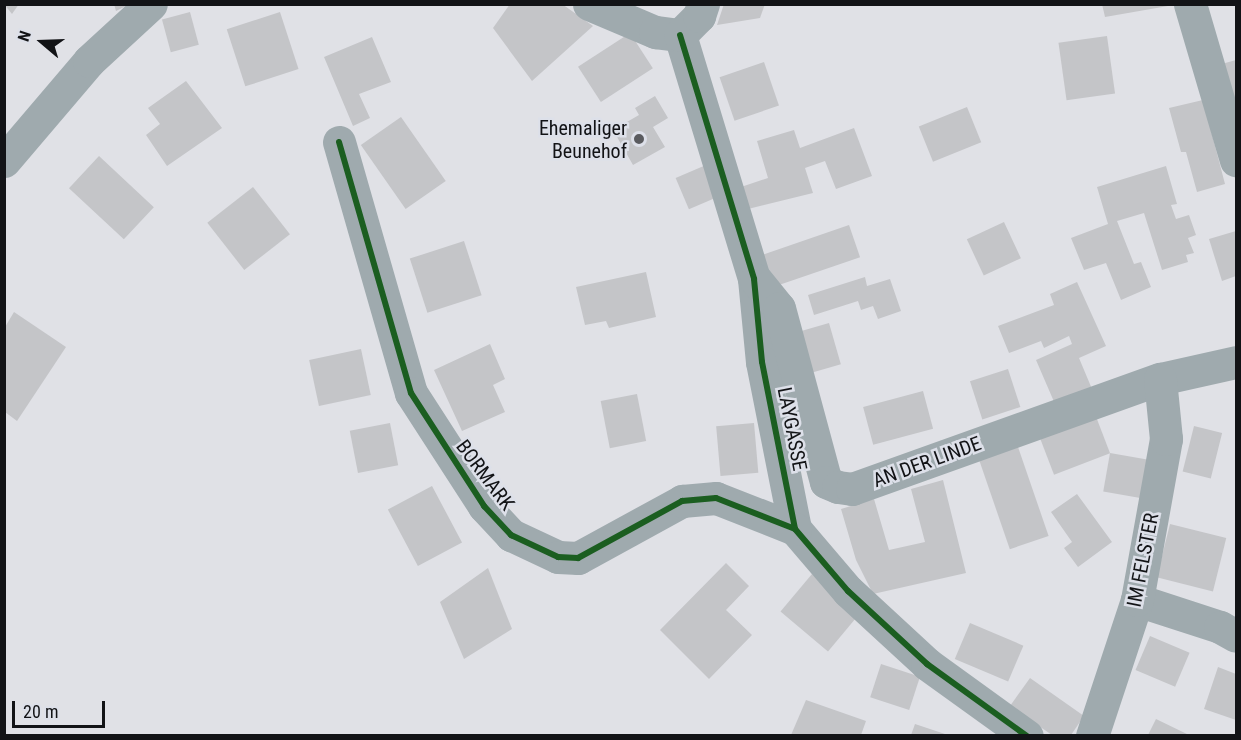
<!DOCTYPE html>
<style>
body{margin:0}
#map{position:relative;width:1241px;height:740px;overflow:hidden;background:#e0e1e6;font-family:"Roboto Condensed",sans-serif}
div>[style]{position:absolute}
.building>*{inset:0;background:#c4c5c8;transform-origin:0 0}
.minor>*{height:33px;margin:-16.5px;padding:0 16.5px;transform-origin:16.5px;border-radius:16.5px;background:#9faaae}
.tertiary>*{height:33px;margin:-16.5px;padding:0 16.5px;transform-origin:16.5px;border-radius:16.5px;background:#9faaae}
.cycleway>*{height:6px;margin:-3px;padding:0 3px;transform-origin:3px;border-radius:3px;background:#1b5e20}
.dots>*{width:16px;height:16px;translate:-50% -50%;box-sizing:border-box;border:3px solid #dde0e9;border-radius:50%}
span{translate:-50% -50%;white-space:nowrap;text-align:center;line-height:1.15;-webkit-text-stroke:5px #dde0e9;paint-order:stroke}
.poi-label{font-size:20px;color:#121316}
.right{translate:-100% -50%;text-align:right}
.street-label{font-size:20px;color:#121316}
.frame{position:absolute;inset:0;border:6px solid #121316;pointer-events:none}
.north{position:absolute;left:12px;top:12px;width:60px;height:60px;-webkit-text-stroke:4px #dde0e9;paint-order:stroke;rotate:289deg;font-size:16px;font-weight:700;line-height:24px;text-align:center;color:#121316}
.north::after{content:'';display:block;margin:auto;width:21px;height:27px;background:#121316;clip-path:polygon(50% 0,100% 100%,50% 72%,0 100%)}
.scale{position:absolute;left:12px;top:701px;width:93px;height:27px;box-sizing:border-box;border:3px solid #121316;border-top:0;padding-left:8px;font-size:18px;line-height:21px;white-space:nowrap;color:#121316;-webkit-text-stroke:4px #dde0e9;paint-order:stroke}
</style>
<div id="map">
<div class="building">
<div style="clip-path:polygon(4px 4px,19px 4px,12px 14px)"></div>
<div style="clip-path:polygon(114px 4px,130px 4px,116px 11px)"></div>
<div style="clip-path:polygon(510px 4px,562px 4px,593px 26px,532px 81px,493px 28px)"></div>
<div style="clip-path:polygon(724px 4px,765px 4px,760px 18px,717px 25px)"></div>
<div style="clip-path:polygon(1102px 4px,1168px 4px,1168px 6px,1105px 17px)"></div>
<div style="left:190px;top:12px;width:34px;height:29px;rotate:75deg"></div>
<div style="left:280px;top:12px;width:60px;height:56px;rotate:72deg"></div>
<div style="left:630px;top:33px;width:42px;height:62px;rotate:57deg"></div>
<div style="left:1107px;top:36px;width:58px;height:49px;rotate:82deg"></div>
<div style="clip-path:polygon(372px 37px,391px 82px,359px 94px,370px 118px,353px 126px,324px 57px)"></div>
<div style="clip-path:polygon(1236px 60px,1236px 123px,1218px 65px)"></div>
<div style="left:764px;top:62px;width:46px;height:47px;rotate:71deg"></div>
<div style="clip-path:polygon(186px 81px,222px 128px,167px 166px,146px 135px,160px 124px,148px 108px)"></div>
<div style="clip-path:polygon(655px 96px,668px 118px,653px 127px,665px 147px,633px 165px,613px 130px,639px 115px,635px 108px)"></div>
<div style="clip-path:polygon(1203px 100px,1225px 184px,1197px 192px,1186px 152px,1181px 152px,1169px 108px)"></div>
<div style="left:967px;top:107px;width:38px;height:52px;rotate:68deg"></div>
<div style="left:401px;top:117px;width:78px;height:49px;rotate:55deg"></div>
<div style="clip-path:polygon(854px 128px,872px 176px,836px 189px,825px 161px,805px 168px,813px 193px,748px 209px,741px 187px,768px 178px,757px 141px,794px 130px,800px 148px)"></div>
<div style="left:99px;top:156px;width:75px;height:44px;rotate:43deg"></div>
<div style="left:706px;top:165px;width:34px;height:33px;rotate:67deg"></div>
<div style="clip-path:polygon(1166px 166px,1177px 204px,1171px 205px,1176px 219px,1189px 215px,1196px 235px,1188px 238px,1194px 253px,1186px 255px,1188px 262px,1162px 270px,1144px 213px,1117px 221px,1134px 264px,1141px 262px,1151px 287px,1121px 300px,1106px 263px,1084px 270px,1071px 238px,1108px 224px,1097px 187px)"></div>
<div style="left:253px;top:187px;width:60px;height:58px;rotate:52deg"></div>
<div style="left:1004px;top:222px;width:40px;height:41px;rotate:65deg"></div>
<div style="left:849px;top:225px;width:34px;height:92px;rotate:71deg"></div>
<div style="clip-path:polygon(1236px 231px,1236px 276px,1222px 281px,1209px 239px)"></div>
<div style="left:464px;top:241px;width:57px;height:57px;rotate:72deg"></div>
<div style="clip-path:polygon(646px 272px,656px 317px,609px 328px,606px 321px,585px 325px,576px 287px)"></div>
<div style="clip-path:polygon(865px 277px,867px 286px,890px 279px,901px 311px,878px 319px,873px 306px,861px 310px,858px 301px,814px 315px,808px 295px)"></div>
<div style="clip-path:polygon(1077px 282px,1106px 346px,1079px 358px,1092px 389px,1055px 404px,1036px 360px,1072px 344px,1069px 336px,1044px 348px,1041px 341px,1009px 353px,998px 326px,1054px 305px,1050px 294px)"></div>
<div style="clip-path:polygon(14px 312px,66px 347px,17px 421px,5px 412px,5px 327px)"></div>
<div style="left:829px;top:323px;width:43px;height:35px;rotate:74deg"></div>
<div style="clip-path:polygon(490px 344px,505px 379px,493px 385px,505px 412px,462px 431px,434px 370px)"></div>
<div style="left:361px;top:349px;width:47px;height:53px;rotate:78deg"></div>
<div style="left:1008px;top:369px;width:40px;height:40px;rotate:72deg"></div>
<div style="left:923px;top:391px;width:39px;height:62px;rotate:75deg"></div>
<div style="left:637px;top:394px;width:48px;height:37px;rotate:79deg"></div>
<div style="left:1095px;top:414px;width:42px;height:60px;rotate:69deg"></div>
<div style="left:390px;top:423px;width:43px;height:41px;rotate:79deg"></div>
<div style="left:754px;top:423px;width:50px;height:38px;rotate:85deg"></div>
<div style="left:1194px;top:426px;width:29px;height:47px;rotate:14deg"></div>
<div style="left:1018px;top:447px;width:94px;height:41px;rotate:71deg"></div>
<div style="left:1110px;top:453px;width:42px;height:39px;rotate:10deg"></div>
<div style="clip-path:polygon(943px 480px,966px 573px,873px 594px,856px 560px,841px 509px,874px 499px,889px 550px,925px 542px,911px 489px)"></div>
<div style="left:432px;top:486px;width:64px;height:50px;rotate:62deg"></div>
<div style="clip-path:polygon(1077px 494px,1112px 542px,1078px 567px,1064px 548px,1072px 542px,1051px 512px)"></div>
<div style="left:1170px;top:524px;width:58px;height:55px;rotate:14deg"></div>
<div style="clip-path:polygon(726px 563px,749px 586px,726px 610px,752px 635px,709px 679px,660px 630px)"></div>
<div style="clip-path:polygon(488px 568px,512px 629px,464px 659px,440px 602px)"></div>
<div style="left:812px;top:574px;width:62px;height:49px;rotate:40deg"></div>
<div style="left:970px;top:623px;width:58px;height:39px;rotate:23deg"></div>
<div style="left:1150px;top:636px;width:43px;height:37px;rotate:23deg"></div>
<div style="left:881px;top:664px;width:41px;height:35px;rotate:18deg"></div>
<div style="clip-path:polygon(1218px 667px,1236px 674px,1236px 720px,1204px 709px)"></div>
<div style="clip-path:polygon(1030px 678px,1084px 716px,1071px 735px,1052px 735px,1010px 706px)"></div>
<div style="clip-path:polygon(806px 700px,866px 721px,861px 735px,791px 735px)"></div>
<div style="clip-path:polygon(1156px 719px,1189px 735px,1148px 735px)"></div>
<div style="clip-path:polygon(915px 724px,948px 735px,911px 735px)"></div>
</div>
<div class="minor">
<div style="left:1190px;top:4px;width:163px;rotate:73.6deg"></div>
<div style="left:680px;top:35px;width:255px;rotate:73.1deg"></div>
<div style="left:754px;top:279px;width:83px;rotate:84.5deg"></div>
<div style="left:762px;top:362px;width:170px;rotate:78.8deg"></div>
<div style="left:795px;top:529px;width:82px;rotate:49.5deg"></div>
<div style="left:848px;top:591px;width:108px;rotate:42.7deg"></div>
<div style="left:927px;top:664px;width:123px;rotate:35.8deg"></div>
<div style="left:339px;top:142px;width:261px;rotate:74deg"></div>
<div style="left:411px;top:393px;width:135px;rotate:57.1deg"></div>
<div style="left:484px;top:506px;width:40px;rotate:47deg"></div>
<div style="left:511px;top:535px;width:52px;rotate:25.1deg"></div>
<div style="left:558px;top:557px;width:20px;rotate:3deg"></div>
<div style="left:578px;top:558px;width:119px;rotate:-28.7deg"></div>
<div style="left:682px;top:501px;width:34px;rotate:-5deg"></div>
<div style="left:716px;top:498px;width:85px;rotate:21.4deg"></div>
<div style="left:4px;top:161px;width:131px;rotate:-49.6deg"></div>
<div style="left:89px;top:61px;width:84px;rotate:-42.6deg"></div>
<div style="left:756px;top:280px;width:36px;rotate:51deg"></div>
<div style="left:779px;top:308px;width:180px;rotate:74.9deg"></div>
<div style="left:826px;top:482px;width:13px;rotate:23deg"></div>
<div style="left:838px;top:487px;width:14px;rotate:8deg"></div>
<div style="left:852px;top:489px;width:327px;rotate:-19.7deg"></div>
<div style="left:1160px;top:379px;width:78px;rotate:-12.6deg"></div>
<div style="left:1137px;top:600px;width:87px;rotate:18deg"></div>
<div style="left:1220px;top:627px;width:18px;rotate:29deg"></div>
<div style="left:1092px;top:736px;width:143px;rotate:-71.7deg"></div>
<div style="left:1137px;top:600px;width:164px;rotate:-79.8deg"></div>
<div style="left:1166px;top:439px;width:60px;rotate:-95.7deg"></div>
</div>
<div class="tertiary">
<div style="left:589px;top:4px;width:72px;rotate:23deg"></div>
<div style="left:655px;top:32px;width:25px;rotate:7deg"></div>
<div style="left:680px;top:35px;width:27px;rotate:-45deg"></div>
<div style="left:699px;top:16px;width:13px;rotate:-72deg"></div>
</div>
<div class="cycleway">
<div style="left:680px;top:35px;width:255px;rotate:73.1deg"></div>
<div style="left:754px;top:279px;width:83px;rotate:84.5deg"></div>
<div style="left:762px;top:362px;width:170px;rotate:78.8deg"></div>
<div style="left:795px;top:529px;width:82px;rotate:49.5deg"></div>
<div style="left:848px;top:591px;width:108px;rotate:42.7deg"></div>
<div style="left:927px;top:664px;width:123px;rotate:35.8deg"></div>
<div style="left:339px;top:142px;width:261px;rotate:74deg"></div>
<div style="left:411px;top:393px;width:135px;rotate:57.1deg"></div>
<div style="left:484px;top:506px;width:40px;rotate:47deg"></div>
<div style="left:511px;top:535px;width:52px;rotate:25.1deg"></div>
<div style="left:558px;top:557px;width:20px;rotate:3deg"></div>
<div style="left:578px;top:558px;width:119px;rotate:-28.7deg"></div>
<div style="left:682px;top:501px;width:34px;rotate:-5deg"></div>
<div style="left:716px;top:498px;width:85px;rotate:21.4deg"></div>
</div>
<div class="dots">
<div style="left:639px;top:139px;background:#5a5b5f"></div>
</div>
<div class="poi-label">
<span class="right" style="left:627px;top:140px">Ehemaliger<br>Beunehof</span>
</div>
<div class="street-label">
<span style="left:792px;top:429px;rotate:79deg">LAYGASSE</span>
<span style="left:927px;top:462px;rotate:-20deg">AN DER LINDE</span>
<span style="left:485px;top:475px;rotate:53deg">BORMARK</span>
<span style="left:1143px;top:560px;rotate:-79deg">IM FELSTER</span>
</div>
<div class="frame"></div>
<div class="north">N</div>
<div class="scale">20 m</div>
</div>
